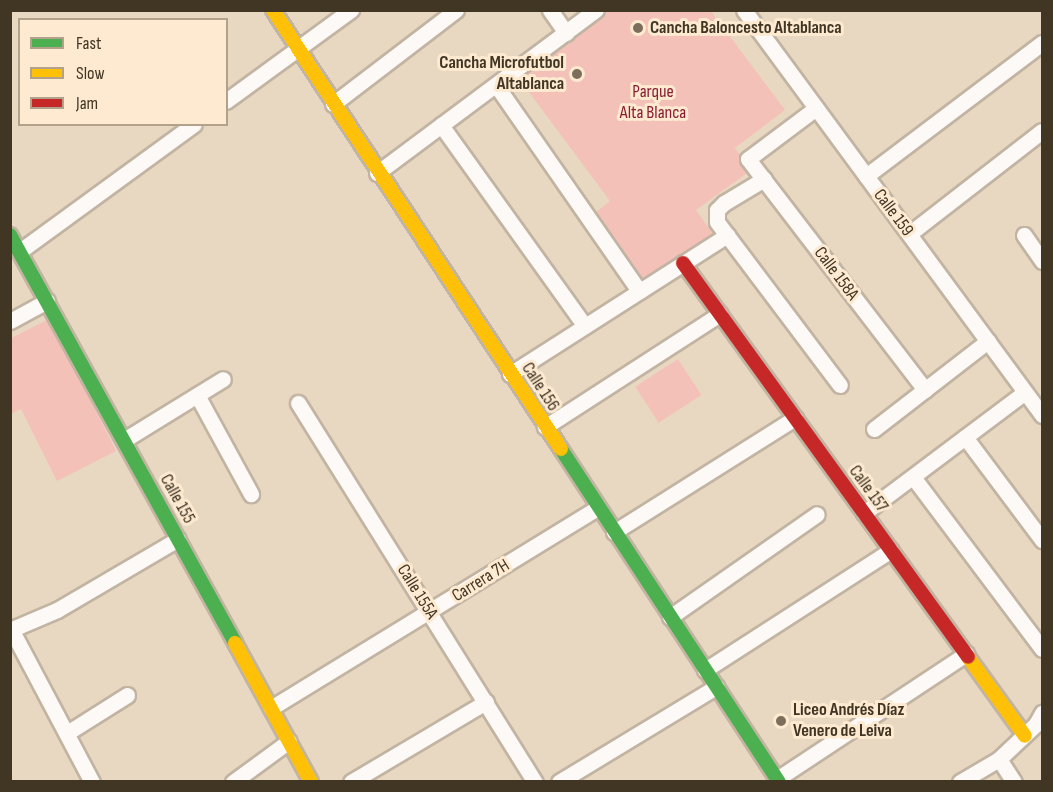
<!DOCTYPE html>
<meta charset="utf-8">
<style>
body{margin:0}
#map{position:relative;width:1053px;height:792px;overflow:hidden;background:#e9d8c1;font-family:"Sofia Sans Condensed",sans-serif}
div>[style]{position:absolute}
.green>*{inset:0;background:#f4c1b9;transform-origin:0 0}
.roads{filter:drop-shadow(2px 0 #c2b4a2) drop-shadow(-2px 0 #c2b4a2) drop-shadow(0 2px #c2b4a2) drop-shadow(0 -2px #c2b4a2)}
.street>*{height:15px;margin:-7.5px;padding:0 7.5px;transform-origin:7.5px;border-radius:7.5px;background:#fcf9f6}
.fast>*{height:14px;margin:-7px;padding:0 7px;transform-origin:7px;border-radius:7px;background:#4caf50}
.slow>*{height:14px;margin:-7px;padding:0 7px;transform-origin:7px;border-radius:7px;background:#ffc107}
.jam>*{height:14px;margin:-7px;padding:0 7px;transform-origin:7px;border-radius:7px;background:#c62828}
.dots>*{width:16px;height:16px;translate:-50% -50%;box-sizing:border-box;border:3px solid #fdead1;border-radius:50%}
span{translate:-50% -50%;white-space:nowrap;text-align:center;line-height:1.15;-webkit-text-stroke:6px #fdead1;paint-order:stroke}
.poi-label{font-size:18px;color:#413524;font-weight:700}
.left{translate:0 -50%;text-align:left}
.right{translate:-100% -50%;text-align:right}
.park-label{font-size:18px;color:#8b1c32}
.street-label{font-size:18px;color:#413524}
.frame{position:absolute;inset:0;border:12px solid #413524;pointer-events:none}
.legend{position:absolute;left:18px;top:18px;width:210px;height:108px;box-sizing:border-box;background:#fdead1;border:2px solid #b2a28c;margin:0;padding:8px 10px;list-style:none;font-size:18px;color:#413524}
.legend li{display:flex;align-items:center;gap:12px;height:30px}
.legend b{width:30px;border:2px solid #b2a28c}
</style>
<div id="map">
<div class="green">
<div style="clip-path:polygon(606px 11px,711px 11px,785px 110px,735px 148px,751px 170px,696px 210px,713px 234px,643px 286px,591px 216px,610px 201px,517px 76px)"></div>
<div style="clip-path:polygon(49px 319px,116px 451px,57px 481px,21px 409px,11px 414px,11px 338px)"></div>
<div style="left:678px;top:359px;width:43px;height:51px;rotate:57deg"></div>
</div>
<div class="roads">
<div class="street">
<div style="left:550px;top:10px;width:28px;rotate:55deg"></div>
<div style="left:744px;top:10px;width:503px;rotate:53.65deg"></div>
<div style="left:496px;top:85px;width:251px;rotate:55.2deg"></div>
<div style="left:226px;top:101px;width:155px;rotate:-36.1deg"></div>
<div style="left:333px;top:104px;width:155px;rotate:-37.4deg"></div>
<div style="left:816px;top:108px;width:85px;rotate:143.1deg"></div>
<div style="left:748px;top:159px;width:291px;rotate:52.5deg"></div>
<div style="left:441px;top:125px;width:247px;rotate:54.4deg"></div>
<div style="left:377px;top:173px;width:273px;rotate:-36.7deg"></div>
<div style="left:866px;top:176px;width:221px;rotate:-37.1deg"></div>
<div style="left:764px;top:179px;width:47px;rotate:149deg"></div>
<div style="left:724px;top:203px;width:10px;rotate:135deg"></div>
<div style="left:717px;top:210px;width:12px;rotate:90deg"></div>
<div style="left:717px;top:222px;width:204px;rotate:53deg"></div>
<div style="left:909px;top:234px;width:168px;rotate:-37.8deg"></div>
<div style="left:1024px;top:235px;width:32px;rotate:55deg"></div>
<div style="left:20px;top:251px;width:215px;rotate:-36.1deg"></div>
<div style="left:10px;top:321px;width:42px;rotate:-28.4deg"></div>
<div style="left:510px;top:374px;width:258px;rotate:-32.6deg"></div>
<div style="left:197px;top:395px;width:113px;rotate:61.4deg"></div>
<div style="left:298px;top:403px;width:447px;rotate:58deg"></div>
<div style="left:545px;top:427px;width:208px;rotate:-32.9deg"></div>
<div style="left:874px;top:429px;width:144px;rotate:-37.7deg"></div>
<div style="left:965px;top:437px;width:129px;rotate:53.2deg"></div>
<div style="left:124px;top:440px;width:116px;rotate:-31.6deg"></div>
<div style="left:913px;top:477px;width:215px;rotate:53.1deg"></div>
<div style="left:864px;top:513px;width:201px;rotate:-36.9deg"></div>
<div style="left:614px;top:532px;width:214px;rotate:-32.2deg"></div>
<div style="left:670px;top:617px;width:179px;rotate:-35deg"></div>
<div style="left:11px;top:629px;width:173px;rotate:62.1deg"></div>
<div style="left:10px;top:630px;width:51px;rotate:-23.1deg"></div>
<div style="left:57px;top:610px;width:140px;rotate:-30.4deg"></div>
<div style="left:705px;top:670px;width:221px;rotate:-32.8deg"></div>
<div style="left:271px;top:708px;width:383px;rotate:-31.5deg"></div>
<div style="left:67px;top:733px;width:71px;rotate:-32.3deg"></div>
<div style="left:999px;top:759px;width:27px;rotate:57deg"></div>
<div style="left:777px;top:779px;width:227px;rotate:-33.5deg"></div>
<div style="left:233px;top:782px;width:69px;rotate:-36.2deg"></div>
<div style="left:351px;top:782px;width:157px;rotate:-30.7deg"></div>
<div style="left:559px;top:782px;width:184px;rotate:-31.2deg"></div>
<div style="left:960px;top:782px;width:45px;rotate:-30.5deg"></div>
<div style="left:999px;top:759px;width:51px;rotate:-43.4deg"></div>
<div style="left:1036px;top:724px;width:13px;rotate:-61deg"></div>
</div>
<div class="fast">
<div style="left:10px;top:235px;width:466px;rotate:61.1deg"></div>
<div style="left:561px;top:449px;width:398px;rotate:56.8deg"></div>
</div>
<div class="slow">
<div style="left:273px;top:10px;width:525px;rotate:56.73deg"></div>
<div style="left:235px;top:643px;width:158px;rotate:61.3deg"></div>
<div style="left:968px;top:657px;width:97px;rotate:54.2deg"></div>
</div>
<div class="jam">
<div style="left:683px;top:263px;width:486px;rotate:54.1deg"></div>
</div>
</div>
<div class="dots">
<div style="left:638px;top:28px;background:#7c6e5b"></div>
<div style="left:577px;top:74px;background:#7c6e5b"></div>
<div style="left:781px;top:721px;background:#7c6e5b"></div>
</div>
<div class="poi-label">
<span class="left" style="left:650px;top:28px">Cancha Baloncesto Altablanca</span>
<span class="right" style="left:564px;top:74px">Cancha Microfutbol<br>Altablanca</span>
<span class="left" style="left:793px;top:721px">Liceo Andrés Díaz<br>Venero de Leiva</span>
</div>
<div class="park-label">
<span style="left:653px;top:103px">Parque<br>Alta Blanca</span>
</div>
<div class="street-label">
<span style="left:893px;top:213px;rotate:53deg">Calle 159</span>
<span style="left:836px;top:274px;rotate:53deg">Calle 158A</span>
<span style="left:540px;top:387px;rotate:57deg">Calle 156</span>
<span style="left:868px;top:489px;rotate:54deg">Calle 157</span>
<span style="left:177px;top:499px;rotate:61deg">Calle 155</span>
<span style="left:481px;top:581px;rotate:-32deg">Carrera 7H</span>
<span style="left:417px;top:592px;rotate:58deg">Calle 155A</span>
</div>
<div class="frame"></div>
<ul class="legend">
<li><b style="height:8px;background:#4caf50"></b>Fast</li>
<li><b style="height:8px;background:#ffc107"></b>Slow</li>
<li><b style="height:8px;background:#c62828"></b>Jam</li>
</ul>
</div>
